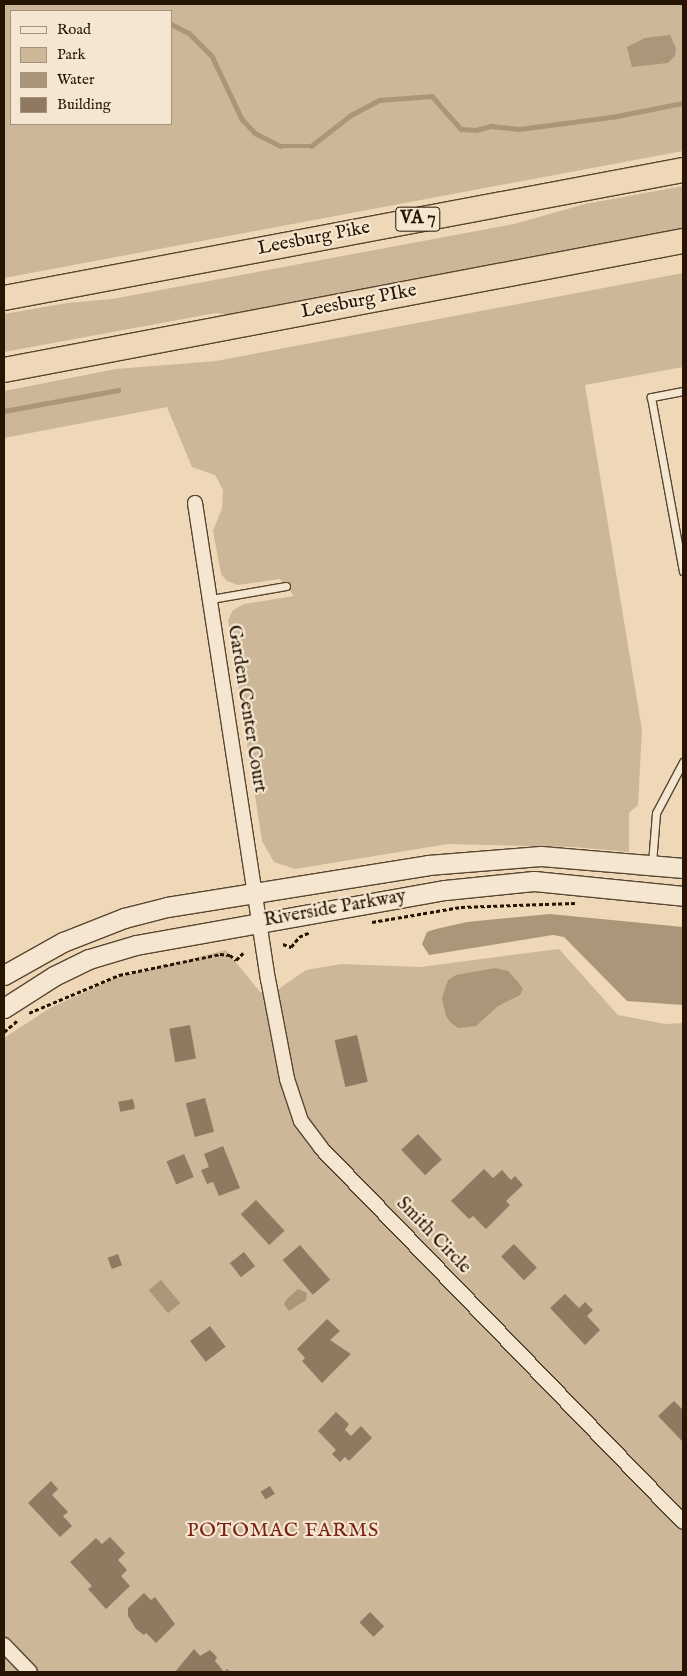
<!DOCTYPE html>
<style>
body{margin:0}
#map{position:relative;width:687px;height:1676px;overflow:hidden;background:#efd8b8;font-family:"IM FELL English",serif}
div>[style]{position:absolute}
.green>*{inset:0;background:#cdb799}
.water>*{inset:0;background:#ab967a;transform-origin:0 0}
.stream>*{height:4.5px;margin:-2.25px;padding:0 2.25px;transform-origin:2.25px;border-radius:2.25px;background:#ab967a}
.building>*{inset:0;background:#8f7a61;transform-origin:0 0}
.path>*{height:2.5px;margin-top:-1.25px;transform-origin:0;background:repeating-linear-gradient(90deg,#261503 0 4px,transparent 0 6.5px)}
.roads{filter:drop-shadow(1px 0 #584630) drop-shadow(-1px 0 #584630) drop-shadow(0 1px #584630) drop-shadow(0 -1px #584630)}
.lane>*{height:7px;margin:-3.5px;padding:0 3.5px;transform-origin:3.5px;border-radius:3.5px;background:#f5e6d1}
.street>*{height:14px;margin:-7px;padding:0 7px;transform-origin:7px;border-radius:7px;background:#f5e6d1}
.secondary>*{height:19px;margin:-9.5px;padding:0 9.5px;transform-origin:9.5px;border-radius:9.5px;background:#f5e6d1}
.highway>*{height:24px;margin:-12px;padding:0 12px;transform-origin:12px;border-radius:12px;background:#efd8b8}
span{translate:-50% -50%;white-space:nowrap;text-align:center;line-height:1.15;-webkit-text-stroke:4.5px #f5e6d1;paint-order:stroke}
.shield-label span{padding:1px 4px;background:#f5e6d1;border:1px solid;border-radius:4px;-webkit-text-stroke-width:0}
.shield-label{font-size:18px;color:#261503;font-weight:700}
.street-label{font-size:19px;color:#261503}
.neighbourhood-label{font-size:20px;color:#7a1f14;letter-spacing:1px}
.frame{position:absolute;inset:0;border:5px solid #261503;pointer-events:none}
.legend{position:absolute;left:10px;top:10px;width:162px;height:115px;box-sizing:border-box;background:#f5e6d1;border:1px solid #a2927f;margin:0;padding:6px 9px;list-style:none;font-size:15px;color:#261503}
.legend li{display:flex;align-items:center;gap:10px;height:25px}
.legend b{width:25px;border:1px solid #a2927f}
</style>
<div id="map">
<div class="green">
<div style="clip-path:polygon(evenodd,4px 4px,683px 4px,683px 151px,4px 278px,4px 4px,11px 11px,171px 11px,171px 124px,11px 124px,11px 11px)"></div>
<div style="clip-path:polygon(683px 186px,683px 230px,233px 315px,216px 313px,4px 352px,4px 314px,67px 303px,112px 299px,514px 224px,585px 204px)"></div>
<div style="clip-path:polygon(683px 273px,683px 367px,585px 385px,642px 730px,638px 805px,629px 813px,629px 852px,574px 847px,448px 844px,295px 869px,274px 862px,262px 841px,228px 620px,233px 610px,244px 604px,294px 596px,280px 579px,238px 585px,227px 581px,221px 574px,213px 531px,222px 508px,223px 490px,215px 475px,192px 467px,167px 407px,4px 438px,4px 391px,116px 369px,216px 361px)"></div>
<div style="clip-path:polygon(559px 949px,618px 1015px,665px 1024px,683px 1023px,683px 1672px,4px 1672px,4px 1038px,50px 1008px,115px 978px,226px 950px,260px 992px,277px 990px,306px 970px,341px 964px,420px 967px)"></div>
</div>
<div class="water">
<div style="clip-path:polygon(670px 35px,676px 48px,675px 56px,668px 63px,632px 67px,627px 47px,645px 38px)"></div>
<div style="clip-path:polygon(550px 914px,683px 927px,683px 1005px,627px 1001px,564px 937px,553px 935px,429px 955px,422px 944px,427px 932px,436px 929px,467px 922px)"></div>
<div style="clip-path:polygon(495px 968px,508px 971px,518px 982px,523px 989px,520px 995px,498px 1006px,476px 1026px,458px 1028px,451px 1023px,446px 1016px,442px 998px,448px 980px,456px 975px)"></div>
<div style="left:161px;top:1280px;width:30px;height:16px;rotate:50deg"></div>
<div style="clip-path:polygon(298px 1289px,307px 1293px,306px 1300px,289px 1311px,284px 1304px,287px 1299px)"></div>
</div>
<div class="stream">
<div style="left:171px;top:24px;width:20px;rotate:27deg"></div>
<div style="left:189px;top:33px;width:33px;rotate:45deg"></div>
<div style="left:212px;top:56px;width:70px;rotate:64.5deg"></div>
<div style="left:242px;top:119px;width:19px;rotate:47deg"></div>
<div style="left:255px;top:133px;width:29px;rotate:27deg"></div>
<div style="left:281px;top:146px;width:30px"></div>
<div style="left:311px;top:146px;width:51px;rotate:-37.8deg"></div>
<div style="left:351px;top:115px;width:32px;rotate:-28deg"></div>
<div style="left:379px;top:100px;width:53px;rotate:-4.3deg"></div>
<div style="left:432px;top:96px;width:44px;rotate:48.7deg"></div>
<div style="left:461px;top:129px;width:15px;rotate:4deg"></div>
<div style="left:476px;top:130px;width:16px;rotate:-15deg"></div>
<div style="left:491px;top:126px;width:28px;rotate:6deg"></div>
<div style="left:519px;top:129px;width:94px;rotate:-7.4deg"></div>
<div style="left:612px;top:117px;width:72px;rotate:-11.2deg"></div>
<div style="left:4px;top:411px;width:116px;rotate:-10.4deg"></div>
</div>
<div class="building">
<div style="left:190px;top:1025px;width:34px;height:21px;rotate:80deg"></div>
<div style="left:357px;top:1035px;width:48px;height:23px;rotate:77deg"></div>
<div style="left:205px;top:1098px;width:35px;height:20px;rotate:75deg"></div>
<div style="left:133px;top:1099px;width:10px;height:15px;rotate:79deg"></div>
<div style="left:418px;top:1134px;width:35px;height:23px;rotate:47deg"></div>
<div style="clip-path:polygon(223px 1146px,240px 1188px,219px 1196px,213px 1182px,207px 1184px,201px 1170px,209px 1167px,204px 1154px)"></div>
<div style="left:184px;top:1154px;width:25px;height:19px;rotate:67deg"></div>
<div style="clip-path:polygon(484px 1169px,493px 1178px,502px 1170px,511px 1180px,515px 1176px,523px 1185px,506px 1201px,510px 1205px,486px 1229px,473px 1216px,469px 1219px,451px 1201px)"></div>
<div style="left:256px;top:1200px;width:42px;height:21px;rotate:47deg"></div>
<div style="left:514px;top:1244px;width:33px;height:18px;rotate:46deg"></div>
<div style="left:300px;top:1245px;width:46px;height:23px;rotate:49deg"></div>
<div style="left:244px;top:1252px;width:18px;height:18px;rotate:52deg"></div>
<div style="left:118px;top:1254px;width:12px;height:11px;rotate:70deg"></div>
<div style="clip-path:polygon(565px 1294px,579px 1308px,585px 1302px,593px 1310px,587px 1316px,600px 1330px,585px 1345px,550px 1308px)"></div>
<div style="clip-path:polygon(327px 1319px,340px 1331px,330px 1340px,351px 1354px,322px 1383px,302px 1361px,305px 1358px,297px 1349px)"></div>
<div style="left:210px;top:1326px;width:26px;height:25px;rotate:53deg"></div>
<div style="clip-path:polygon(674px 1401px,683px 1410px,682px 1441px,658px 1416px)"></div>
<div style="clip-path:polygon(336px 1412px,349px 1424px,345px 1430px,351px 1436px,361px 1426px,372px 1438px,349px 1461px,345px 1457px,340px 1462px,332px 1454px,336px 1450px,318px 1431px)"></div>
<div style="clip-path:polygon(51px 1481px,58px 1489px,52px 1495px,68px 1512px,63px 1516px,72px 1526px,60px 1537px,28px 1503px)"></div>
<div style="left:270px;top:1486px;width:9px;height:11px;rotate:58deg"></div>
<div style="clip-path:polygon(110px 1537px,125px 1553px,118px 1560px,127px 1570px,121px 1576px,130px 1586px,106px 1609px,88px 1589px,92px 1586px,70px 1562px,96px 1538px,102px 1544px)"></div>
<div style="clip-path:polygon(144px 1593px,151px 1600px,155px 1597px,175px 1624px,156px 1643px,146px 1633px,144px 1635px,136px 1629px,128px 1616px,128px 1608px)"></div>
<div style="left:370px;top:1612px;width:20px;height:15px;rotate:45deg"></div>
<div style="clip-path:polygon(194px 1649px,200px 1656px,210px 1650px,217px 1657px,215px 1661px,224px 1672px,227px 1669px,230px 1672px,175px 1672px)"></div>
</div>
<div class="path">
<div style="left:372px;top:922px;width:90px;rotate:-9.6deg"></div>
<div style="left:461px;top:907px;width:114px;rotate:-2deg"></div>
<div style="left:283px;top:944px;width:9px;rotate:21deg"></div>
<div style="left:291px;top:947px;width:13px;rotate:-51deg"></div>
<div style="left:299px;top:937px;width:12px;rotate:-24deg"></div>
<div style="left:29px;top:1013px;width:98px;rotate:-22.9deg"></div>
<div style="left:119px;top:975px;width:103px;rotate:-11.7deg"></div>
<div style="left:220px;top:954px;width:10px;rotate:6deg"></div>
<div style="left:230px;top:955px;width:8px;rotate:40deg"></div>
<div style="left:236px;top:960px;width:10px;rotate:-45deg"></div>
<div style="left:4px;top:1032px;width:18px;rotate:-41deg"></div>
</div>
<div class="roads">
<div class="lane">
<div style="left:683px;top:391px;width:33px;rotate:169deg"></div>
<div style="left:651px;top:397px;width:177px;rotate:79.6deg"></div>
<div style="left:211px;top:599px;width:76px;rotate:-9.8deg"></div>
<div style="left:652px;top:863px;width:50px;rotate:-85.4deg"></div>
<div style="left:656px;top:813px;width:58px;rotate:-62.1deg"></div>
</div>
<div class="street">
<div style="left:195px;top:503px;width:482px;rotate:81.3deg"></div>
<div style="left:268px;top:979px;width:102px;rotate:79.2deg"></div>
<div style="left:287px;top:1079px;width:44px;rotate:71.6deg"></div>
<div style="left:301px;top:1121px;width:34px;rotate:53deg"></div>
<div style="left:321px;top:1148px;width:520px;rotate:45.93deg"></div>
<div style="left:4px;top:1645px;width:37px;rotate:46deg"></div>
</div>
<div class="secondary">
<div style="left:4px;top:975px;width:68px;rotate:-29.2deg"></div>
<div style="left:63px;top:942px;width:66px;rotate:-21.5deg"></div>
<div style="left:124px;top:918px;width:44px;rotate:-14.3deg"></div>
<div style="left:167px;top:907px;width:264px;rotate:-9.1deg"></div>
<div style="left:428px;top:865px;width:113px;rotate:-4.6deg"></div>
<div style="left:541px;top:856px;width:143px;rotate:4.8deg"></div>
<div style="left:4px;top:1008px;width:59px;rotate:-32.6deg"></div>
<div style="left:54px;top:976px;width:39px;rotate:-26deg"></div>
<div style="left:89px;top:959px;width:49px;rotate:-16.6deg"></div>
<div style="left:136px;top:945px;width:314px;rotate:-10.1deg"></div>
<div style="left:445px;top:890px;width:89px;rotate:-5.8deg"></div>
<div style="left:534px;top:881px;width:150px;rotate:5.7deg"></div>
</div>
<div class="highway">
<div style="left:4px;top:298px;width:691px;rotate:-10.68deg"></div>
<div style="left:4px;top:370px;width:691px;rotate:-10.76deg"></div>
</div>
</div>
<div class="shield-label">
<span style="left:418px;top:219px">VA 7</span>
</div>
<div class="street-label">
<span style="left:314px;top:239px;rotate:-11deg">Leesburg Pike</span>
<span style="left:359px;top:302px;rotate:-11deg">Leesburg PIke</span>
<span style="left:246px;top:709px;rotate:81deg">Garden Center Court</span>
<span style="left:335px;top:909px;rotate:-10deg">Riverside Parkway</span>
<span style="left:433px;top:1236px;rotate:46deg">Smith Circle</span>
</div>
<div class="neighbourhood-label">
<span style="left:283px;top:1530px">POTOMAC FARMS</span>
</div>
<div class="frame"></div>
<ul class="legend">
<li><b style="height:6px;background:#f5e6d1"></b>Road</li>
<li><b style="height:14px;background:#cdb799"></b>Park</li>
<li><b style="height:14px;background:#ab967a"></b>Water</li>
<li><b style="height:14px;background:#8f7a61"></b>Building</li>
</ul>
</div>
